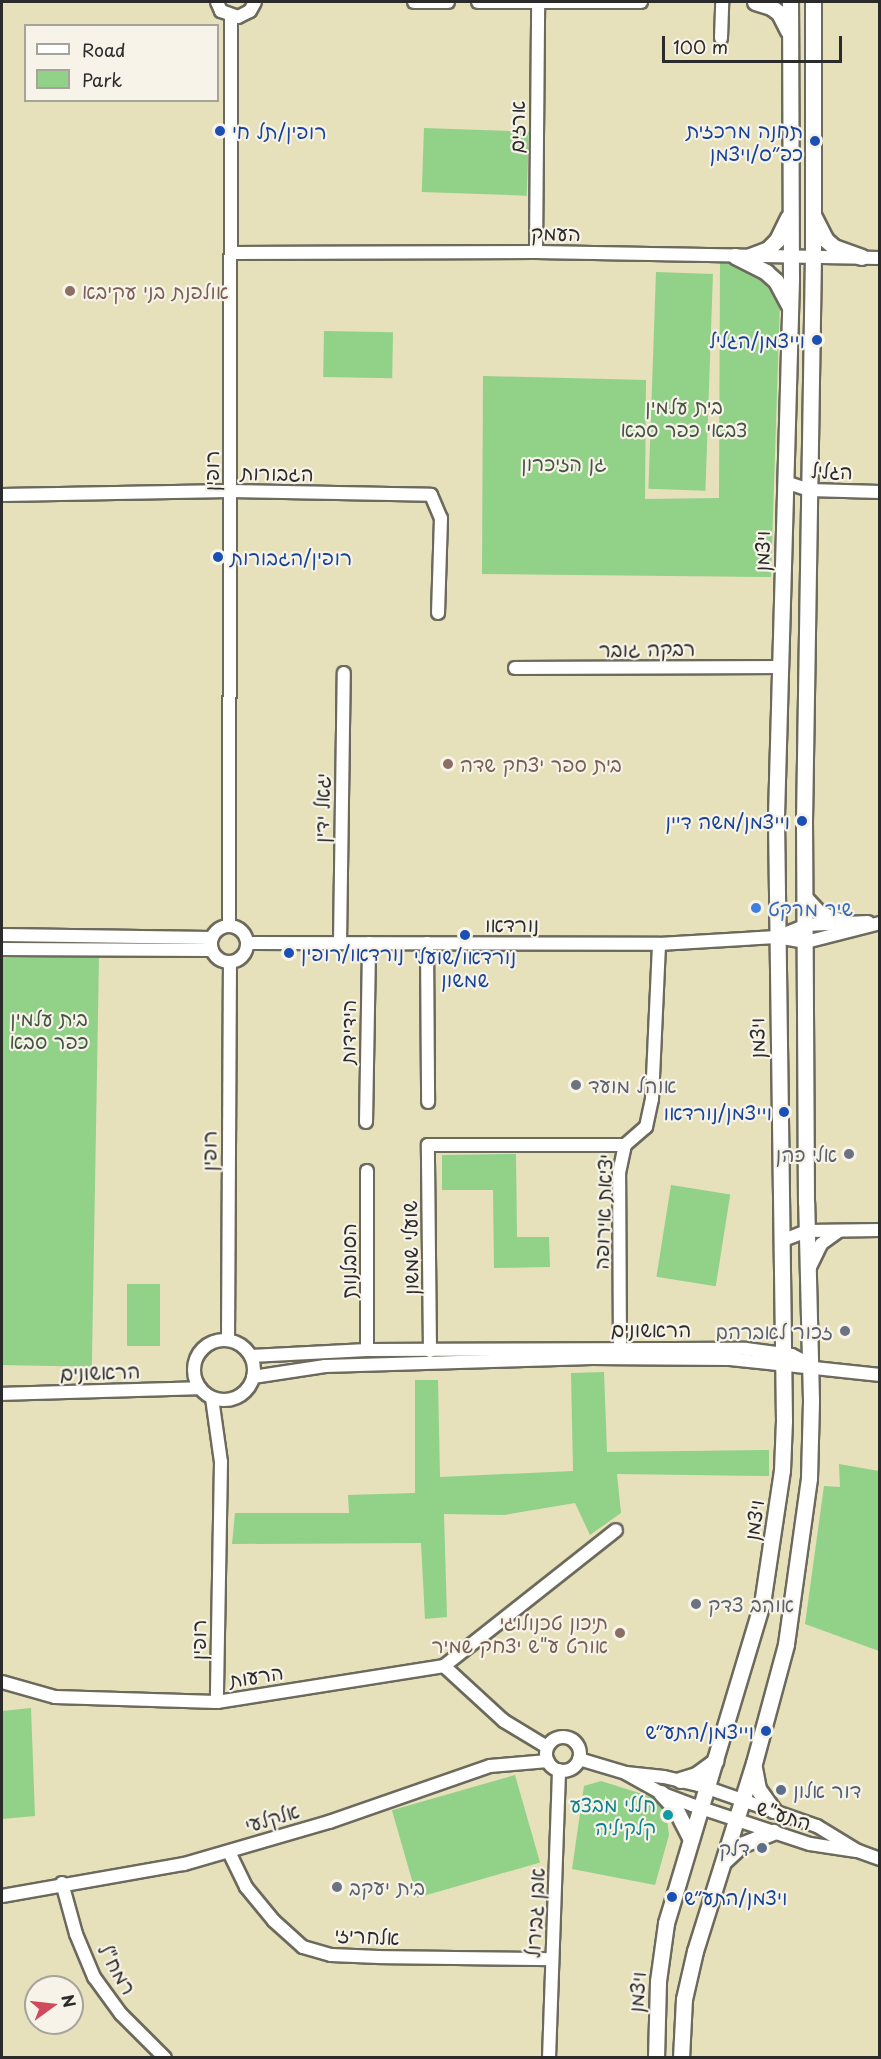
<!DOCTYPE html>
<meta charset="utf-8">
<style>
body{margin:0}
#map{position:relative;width:881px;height:2059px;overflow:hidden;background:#e6e0bb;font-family:"Playpen Sans","Playpen Sans Hebrew",sans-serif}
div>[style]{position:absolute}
.green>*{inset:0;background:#91d188;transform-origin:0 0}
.roads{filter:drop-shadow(2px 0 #6c6a5d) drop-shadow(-2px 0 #6c6a5d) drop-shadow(0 2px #6c6a5d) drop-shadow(0 -2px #6c6a5d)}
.minor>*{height:12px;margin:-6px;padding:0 6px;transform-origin:6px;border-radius:6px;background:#fff}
.minor>.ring{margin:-6px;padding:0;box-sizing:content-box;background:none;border:12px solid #fff;border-radius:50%}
.major>*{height:15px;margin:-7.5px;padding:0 7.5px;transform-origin:7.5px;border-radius:7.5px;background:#fff}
.dots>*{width:16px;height:16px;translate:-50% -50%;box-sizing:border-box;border:3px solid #f7f3e8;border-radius:50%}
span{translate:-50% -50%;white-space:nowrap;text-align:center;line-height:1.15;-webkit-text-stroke:4.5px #f7f3e8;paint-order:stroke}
.street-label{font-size:20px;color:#2b2b2b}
.transit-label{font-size:20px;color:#164399}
.right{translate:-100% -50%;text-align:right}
.left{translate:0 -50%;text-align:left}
.education-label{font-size:20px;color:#785e54}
.park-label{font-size:20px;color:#445442}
.shop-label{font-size:20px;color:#366cbe}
.worship-label{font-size:20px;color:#5b616d}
.service-label{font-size:20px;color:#4e5e75}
.culture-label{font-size:20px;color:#0d838f}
.frame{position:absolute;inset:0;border:3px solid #2b2b2b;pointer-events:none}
.legend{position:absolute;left:24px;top:24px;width:195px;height:78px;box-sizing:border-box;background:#f7f3e8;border:2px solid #a5a39c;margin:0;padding:8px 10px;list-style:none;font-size:18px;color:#2b2b2b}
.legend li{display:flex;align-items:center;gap:12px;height:30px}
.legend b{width:30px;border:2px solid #a5a39c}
.north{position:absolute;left:24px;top:1975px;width:60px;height:60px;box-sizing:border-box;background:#f7f3e8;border:2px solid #a5a39c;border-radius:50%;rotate:75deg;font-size:16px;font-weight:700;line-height:24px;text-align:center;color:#2b2b2b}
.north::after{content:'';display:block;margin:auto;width:21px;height:27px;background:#d1495b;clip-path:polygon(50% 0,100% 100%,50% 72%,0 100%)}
.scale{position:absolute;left:662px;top:36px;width:180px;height:27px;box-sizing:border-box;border:3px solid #2b2b2b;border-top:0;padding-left:8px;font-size:18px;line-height:21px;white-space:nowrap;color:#2b2b2b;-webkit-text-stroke:4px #f7f3e8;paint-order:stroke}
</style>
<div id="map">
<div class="green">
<div style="left:424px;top:128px;width:105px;height:64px;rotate:2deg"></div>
<div style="clip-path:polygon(720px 263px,749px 267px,780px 301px,771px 577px,482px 574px,483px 376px,646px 380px,645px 499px,719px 498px)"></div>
<div style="left:656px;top:272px;width:57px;height:217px;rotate:2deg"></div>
<div style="left:324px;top:331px;width:69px;height:46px;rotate:1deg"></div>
<div style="left:2px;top:955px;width:97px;height:410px;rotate:1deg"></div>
<div style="clip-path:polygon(516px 1154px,517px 1237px,549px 1237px,550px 1267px,494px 1268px,493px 1190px,442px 1190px,442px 1155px)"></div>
<div style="left:671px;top:1185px;width:60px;height:93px;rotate:9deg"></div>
<div style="left:127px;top:1284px;width:33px;height:62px"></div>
<div style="clip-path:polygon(604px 1372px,607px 1452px,769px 1450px,769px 1476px,617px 1474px,621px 1513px,590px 1535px,575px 1503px,504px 1515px,444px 1514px,447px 1617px,425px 1619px,421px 1543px,232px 1544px,235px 1513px,349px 1513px,348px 1495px,415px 1493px,415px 1380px,438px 1380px,440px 1477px,573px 1471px,571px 1373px)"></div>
<div style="clip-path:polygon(839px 1464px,879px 1471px,879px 1651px,805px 1624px,824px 1486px,840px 1487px)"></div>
<div style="clip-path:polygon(31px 1708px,35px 1816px,2px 1819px,2px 1711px)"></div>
<div style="left:515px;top:1775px;width:91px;height:128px;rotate:74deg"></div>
<div style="clip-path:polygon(601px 1781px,655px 1798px,666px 1810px,669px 1835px,655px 1885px,572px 1869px,584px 1786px)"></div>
</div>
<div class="roads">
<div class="minor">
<div style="left:217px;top:2px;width:10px;rotate:66deg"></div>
<div style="left:221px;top:11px;width:18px;rotate:19deg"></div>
<div style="left:238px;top:17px;width:13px;rotate:-27deg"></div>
<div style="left:250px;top:11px;width:10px;rotate:-61deg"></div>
<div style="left:414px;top:2px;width:34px"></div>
<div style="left:478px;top:2px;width:163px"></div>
<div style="left:721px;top:38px;width:36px;rotate:-88deg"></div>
<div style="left:536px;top:252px;width:249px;rotate:-89.5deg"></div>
<div style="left:231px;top:253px;width:305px;rotate:-0.2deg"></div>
<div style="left:536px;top:252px;width:344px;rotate:1deg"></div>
<div style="left:785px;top:482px;width:25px;rotate:18deg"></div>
<div style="left:809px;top:490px;width:71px;rotate:1.6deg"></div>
<div style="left:2px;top:495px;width:228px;rotate:-1deg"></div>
<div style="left:230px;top:491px;width:201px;rotate:1.1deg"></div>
<div style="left:431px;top:495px;width:25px;rotate:67deg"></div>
<div style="left:441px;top:518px;width:95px;rotate:91.8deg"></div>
<div style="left:515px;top:668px;width:265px;rotate:-0.2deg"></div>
<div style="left:229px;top:925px;width:908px;rotate:-89.87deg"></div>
<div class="ring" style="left:211px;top:926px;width:24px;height:24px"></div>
<div style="left:2px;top:935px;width:209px;rotate:0.8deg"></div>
<div style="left:777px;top:937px;width:31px;rotate:-22deg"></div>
<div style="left:806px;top:925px;width:62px;rotate:-2.8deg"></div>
<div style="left:247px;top:943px;width:412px;rotate:0.1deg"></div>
<div style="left:659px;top:944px;width:118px;rotate:-3.4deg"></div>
<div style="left:777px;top:937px;width:29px;rotate:10deg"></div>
<div style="left:806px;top:942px;width:76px;rotate:-14.4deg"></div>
<div style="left:340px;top:943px;width:270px;rotate:-89.2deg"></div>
<div style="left:427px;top:943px;width:159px;rotate:89.6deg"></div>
<div style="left:2px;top:949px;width:210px;rotate:0.3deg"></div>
<div style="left:366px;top:1122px;width:179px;rotate:-89deg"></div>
<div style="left:367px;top:1171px;width:179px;rotate:90deg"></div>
<div style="left:781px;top:1241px;width:28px;rotate:-21deg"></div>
<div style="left:807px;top:1231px;width:73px;rotate:-0.8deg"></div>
<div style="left:810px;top:1267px;width:25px;rotate:-64deg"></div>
<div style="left:821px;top:1244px;width:22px;rotate:-36deg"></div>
<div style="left:228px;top:1340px;width:378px;rotate:-89.7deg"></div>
<div class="ring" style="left:194px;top:1340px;width:48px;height:48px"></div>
<div style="left:620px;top:1348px;width:175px;rotate:-90.3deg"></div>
<div style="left:619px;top:1173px;width:29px;rotate:-78deg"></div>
<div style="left:625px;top:1145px;width:28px;rotate:-41deg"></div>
<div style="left:646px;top:1127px;width:29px;rotate:-78deg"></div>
<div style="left:652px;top:1099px;width:155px;rotate:-87.4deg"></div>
<div style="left:430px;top:1351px;width:206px;rotate:-90.6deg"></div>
<div style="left:428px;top:1145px;width:197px"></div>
<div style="left:251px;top:1356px;width:116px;rotate:-3deg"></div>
<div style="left:367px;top:1350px;width:379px;rotate:-0.2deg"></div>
<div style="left:746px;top:1349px;width:46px;rotate:7.4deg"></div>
<div style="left:792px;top:1355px;width:11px;rotate:27deg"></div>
<div style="left:802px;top:1360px;width:13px;rotate:45deg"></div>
<div style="left:253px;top:1377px;width:73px;rotate:-8.7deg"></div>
<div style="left:325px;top:1366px;width:267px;rotate:-1.7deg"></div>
<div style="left:592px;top:1358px;width:138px;rotate:0.4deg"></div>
<div style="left:730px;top:1359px;width:151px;rotate:6.1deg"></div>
<div style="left:2px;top:1394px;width:198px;rotate:-1.7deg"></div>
<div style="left:212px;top:1398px;width:65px;rotate:82deg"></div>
<div style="left:221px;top:1462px;width:240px;rotate:91deg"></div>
<div style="left:444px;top:1666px;width:219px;rotate:-38.3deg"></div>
<div style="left:2px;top:1682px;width:55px;rotate:15.8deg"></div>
<div style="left:55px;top:1697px;width:162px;rotate:1.8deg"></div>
<div style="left:217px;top:1702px;width:230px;rotate:-9deg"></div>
<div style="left:444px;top:1666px;width:81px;rotate:42.5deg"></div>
<div style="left:504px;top:1721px;width:50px;rotate:31.2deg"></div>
<div class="ring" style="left:546px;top:1737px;width:22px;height:22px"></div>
<div style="left:579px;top:1759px;width:49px;rotate:16.6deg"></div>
<div style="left:626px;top:1773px;width:38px;rotate:6deg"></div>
<div style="left:664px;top:1777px;width:36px;rotate:13deg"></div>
<div style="left:699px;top:1785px;width:125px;rotate:19.2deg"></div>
<div style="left:817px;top:1826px;width:48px;rotate:31.4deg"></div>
<div style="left:858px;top:1851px;width:23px;rotate:20deg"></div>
<div style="left:627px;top:1774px;width:39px;rotate:29deg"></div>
<div style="left:661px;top:1793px;width:33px;rotate:21deg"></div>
<div style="left:692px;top:1805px;width:124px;rotate:18.3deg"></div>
<div style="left:810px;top:1844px;width:47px;rotate:8.7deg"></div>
<div style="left:229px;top:1852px;width:39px;rotate:64deg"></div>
<div style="left:246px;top:1887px;width:44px;rotate:50.5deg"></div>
<div style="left:274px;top:1921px;width:39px;rotate:42deg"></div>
<div style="left:303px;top:1947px;width:29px;rotate:16deg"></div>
<div style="left:331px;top:1955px;width:48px;rotate:2.4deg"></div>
<div style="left:379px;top:1957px;width:172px;rotate:0.7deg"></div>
<div style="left:62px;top:1883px;width:53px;rotate:74.6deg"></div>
<div style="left:76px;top:1934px;width:47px;rotate:67.3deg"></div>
<div style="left:94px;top:1977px;width:46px;rotate:53.9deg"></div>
<div style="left:121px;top:2014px;width:62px;rotate:45deg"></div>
<div style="left:2px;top:1896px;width:185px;rotate:-10deg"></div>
<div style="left:184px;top:1864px;width:151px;rotate:-16.2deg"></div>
<div style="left:329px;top:1822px;width:170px;rotate:-19.2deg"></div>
<div style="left:490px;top:1766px;width:58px;rotate:-4.9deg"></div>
<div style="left:549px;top:2058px;width:288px;rotate:-88deg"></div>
</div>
<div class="major">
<div style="left:755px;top:2px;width:17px;rotate:17deg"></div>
<div style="left:771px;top:7px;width:10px;rotate:37deg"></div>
<div style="left:779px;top:13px;width:20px;rotate:63deg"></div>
<div style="left:814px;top:217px;width:25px;rotate:63deg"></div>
<div style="left:825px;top:239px;width:12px;rotate:42deg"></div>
<div style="left:834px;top:247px;width:29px;rotate:20deg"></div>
<div style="left:735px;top:256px;width:35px;rotate:27deg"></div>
<div style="left:766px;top:272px;width:13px;rotate:42deg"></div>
<div style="left:776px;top:281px;width:27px;rotate:62deg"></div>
<div style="left:750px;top:256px;width:19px;rotate:-21deg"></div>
<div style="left:768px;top:249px;width:13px;rotate:-45deg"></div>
<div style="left:777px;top:240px;width:25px;rotate:-64deg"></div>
<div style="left:805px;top:898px;width:21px;rotate:47deg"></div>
<div style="left:819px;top:913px;width:22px;rotate:22deg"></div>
<div style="left:754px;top:1768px;width:21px;rotate:79deg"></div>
<div style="left:758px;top:1789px;width:26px;rotate:54deg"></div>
<div style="left:680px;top:1780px;width:17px;rotate:-17deg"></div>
<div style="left:696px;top:1775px;width:24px;rotate:-36deg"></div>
<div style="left:661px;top:1793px;width:21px;rotate:47deg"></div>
<div style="left:675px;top:1808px;width:33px;rotate:63deg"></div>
<div style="left:724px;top:1861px;width:23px;rotate:-43deg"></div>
<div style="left:741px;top:1845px;width:35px;rotate:-22deg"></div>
<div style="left:656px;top:2058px;width:77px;rotate:-88.5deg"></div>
<div style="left:658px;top:1981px;width:59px;rotate:-82.1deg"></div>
<div style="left:666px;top:1923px;width:333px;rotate:-73.3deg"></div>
<div style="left:762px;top:1604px;width:135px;rotate:-81.5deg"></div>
<div style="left:782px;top:1470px;width:49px;rotate:-87.7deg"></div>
<div style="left:784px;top:1421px;width:605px;rotate:-90.76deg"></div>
<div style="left:776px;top:816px;width:537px;rotate:-88.4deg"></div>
<div style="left:791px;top:279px;width:277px;rotate:-90.2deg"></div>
<div style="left:681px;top:2058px;width:59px;rotate:-87.1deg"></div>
<div style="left:684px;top:1999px;width:49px;rotate:-77.1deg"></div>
<div style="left:695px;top:1951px;width:197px;rotate:-72.6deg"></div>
<div style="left:754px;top:1763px;width:123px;rotate:-74.9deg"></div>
<div style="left:786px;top:1644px;width:168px;rotate:-82.1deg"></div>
<div style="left:809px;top:1478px;width:78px;rotate:-88.5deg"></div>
<div style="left:811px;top:1400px;width:198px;rotate:-91.4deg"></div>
<div style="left:806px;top:1202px;width:381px;rotate:-90.3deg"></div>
<div style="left:804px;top:821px;width:565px;rotate:-89.09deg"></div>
<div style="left:813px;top:256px;width:254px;rotate:-90deg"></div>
</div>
</div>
<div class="dots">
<div style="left:220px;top:131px;background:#1a4fb4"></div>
<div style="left:815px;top:141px;background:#1a4fb4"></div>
<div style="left:70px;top:291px;background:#8d6e63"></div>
<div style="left:817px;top:340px;background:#1a4fb4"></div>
<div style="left:218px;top:557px;background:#1a4fb4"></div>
<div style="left:448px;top:764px;background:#8d6e63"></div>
<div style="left:802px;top:821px;background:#1a4fb4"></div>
<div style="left:756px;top:908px;background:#3f7fe0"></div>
<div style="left:465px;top:935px;background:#1a4fb4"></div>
<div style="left:289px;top:953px;background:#1a4fb4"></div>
<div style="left:576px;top:1085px;background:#6b7280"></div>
<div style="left:784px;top:1112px;background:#1a4fb4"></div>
<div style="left:849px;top:1154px;background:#6b7280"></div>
<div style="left:845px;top:1331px;background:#6b7280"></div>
<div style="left:696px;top:1604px;background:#6b7280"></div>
<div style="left:620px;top:1633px;background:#8d6e63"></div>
<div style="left:766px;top:1731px;background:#1a4fb4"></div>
<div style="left:781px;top:1790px;background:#5c6f8a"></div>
<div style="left:668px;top:1815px;background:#0f9aa8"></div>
<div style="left:762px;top:1848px;background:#5c6f8a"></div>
<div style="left:337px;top:1887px;background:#6b7280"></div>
<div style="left:672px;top:1897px;background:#1a4fb4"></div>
</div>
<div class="street-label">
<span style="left:517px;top:127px;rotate:-89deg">ארזים</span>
<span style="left:556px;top:233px;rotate:1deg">העמק</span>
<span style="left:211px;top:471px;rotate:-90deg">רופין</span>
<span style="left:832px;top:471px;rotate:2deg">הגליל</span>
<span style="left:277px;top:473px;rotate:1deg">הגבורות</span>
<span style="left:762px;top:551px;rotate:-89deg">ויצמן</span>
<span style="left:647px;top:649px;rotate:-1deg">רבקה גובר</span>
<span style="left:322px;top:808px;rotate:-89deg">יגאל ידין</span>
<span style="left:512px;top:924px">נורדאו</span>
<span style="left:348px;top:1032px;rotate:-89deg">הידידות</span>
<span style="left:757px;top:1038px;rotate:-91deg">ויצמן</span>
<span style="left:209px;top:1151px;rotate:-90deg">רופין</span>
<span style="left:603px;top:1212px;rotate:-88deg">יציאת אירופה</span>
<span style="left:410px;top:1248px;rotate:-91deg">שועלי שמשון</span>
<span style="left:348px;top:1261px;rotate:-90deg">הסובלנות</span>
<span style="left:651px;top:1329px">הראשונים</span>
<span style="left:100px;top:1372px;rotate:-2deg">הראשונים</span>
<span style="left:754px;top:1520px;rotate:-82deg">ויצמן</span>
<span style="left:198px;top:1640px;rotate:-90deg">רופין</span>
<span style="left:256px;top:1676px;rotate:-9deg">הרעות</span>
<span style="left:784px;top:1815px;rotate:18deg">התע"ש</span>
<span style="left:272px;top:1818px;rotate:-17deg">אלקלעי</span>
<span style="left:535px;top:1913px;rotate:-87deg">אבן גבירול</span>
<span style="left:367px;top:1936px;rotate:3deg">אלחריזי</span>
<span style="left:117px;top:1969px;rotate:60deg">רמח"ל</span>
<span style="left:637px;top:1992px;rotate:-86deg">ויצמן</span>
</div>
<div class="transit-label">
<span class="right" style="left:803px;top:142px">תחנה מרכזית<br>כפ״ס/ויצמן</span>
<span class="left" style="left:232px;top:131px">רופין/תל חי</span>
<span class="right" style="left:805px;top:340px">וייצמן/הגליל</span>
<span class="left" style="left:230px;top:557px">רופין/הגבורות</span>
<span class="right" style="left:790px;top:821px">וייצמן/משה דיין</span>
<span class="left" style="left:301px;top:953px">נורדאו/רופין</span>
<span style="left:465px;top:968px">נורדאו/שועלי<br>שמשון</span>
<span class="right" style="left:772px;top:1112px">וייצמן/נורדאו</span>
<span class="right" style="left:754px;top:1731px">וייצמן/התע״ש</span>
<span class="left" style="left:684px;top:1897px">ויצמן/התע״ש</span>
</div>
<div class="education-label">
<span class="left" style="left:82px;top:291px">אולפנת בני עקיבא</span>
<span class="left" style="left:460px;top:764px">בית ספר יצחק שדה</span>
<span class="right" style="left:608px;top:1634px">תיכון טכנולוגי<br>אורט ע"ש יצחק שמיר</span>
</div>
<div class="park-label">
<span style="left:684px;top:418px">בית עלמין<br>צבאי כפר סבא</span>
<span style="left:564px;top:463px">גן הזיכרון</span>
<span style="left:49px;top:1030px">בית עלמין<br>כפר סבא</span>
</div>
<div class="shop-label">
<span class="left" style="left:768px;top:908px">שיר מרקט</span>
</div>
<div class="worship-label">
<span class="left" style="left:588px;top:1085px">אוהל מועד</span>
<span class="right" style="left:837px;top:1154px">אלי כהן</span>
<span class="right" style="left:833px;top:1331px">זכור לאברהם</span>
<span class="left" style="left:708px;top:1604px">אוהב צדק</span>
<span class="left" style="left:349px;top:1887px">בית יעקב</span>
</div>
<div class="service-label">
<span class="left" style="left:793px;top:1790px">דור אלון</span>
<span class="right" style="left:750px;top:1848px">דלק</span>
</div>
<div class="culture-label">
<span class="right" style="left:656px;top:1816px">חללי מבצע<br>קלקיליה</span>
</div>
<div class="frame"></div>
<ul class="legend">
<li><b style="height:8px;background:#fff"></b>Road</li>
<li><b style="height:16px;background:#91d188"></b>Park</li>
</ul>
<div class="north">N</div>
<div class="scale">100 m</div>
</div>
